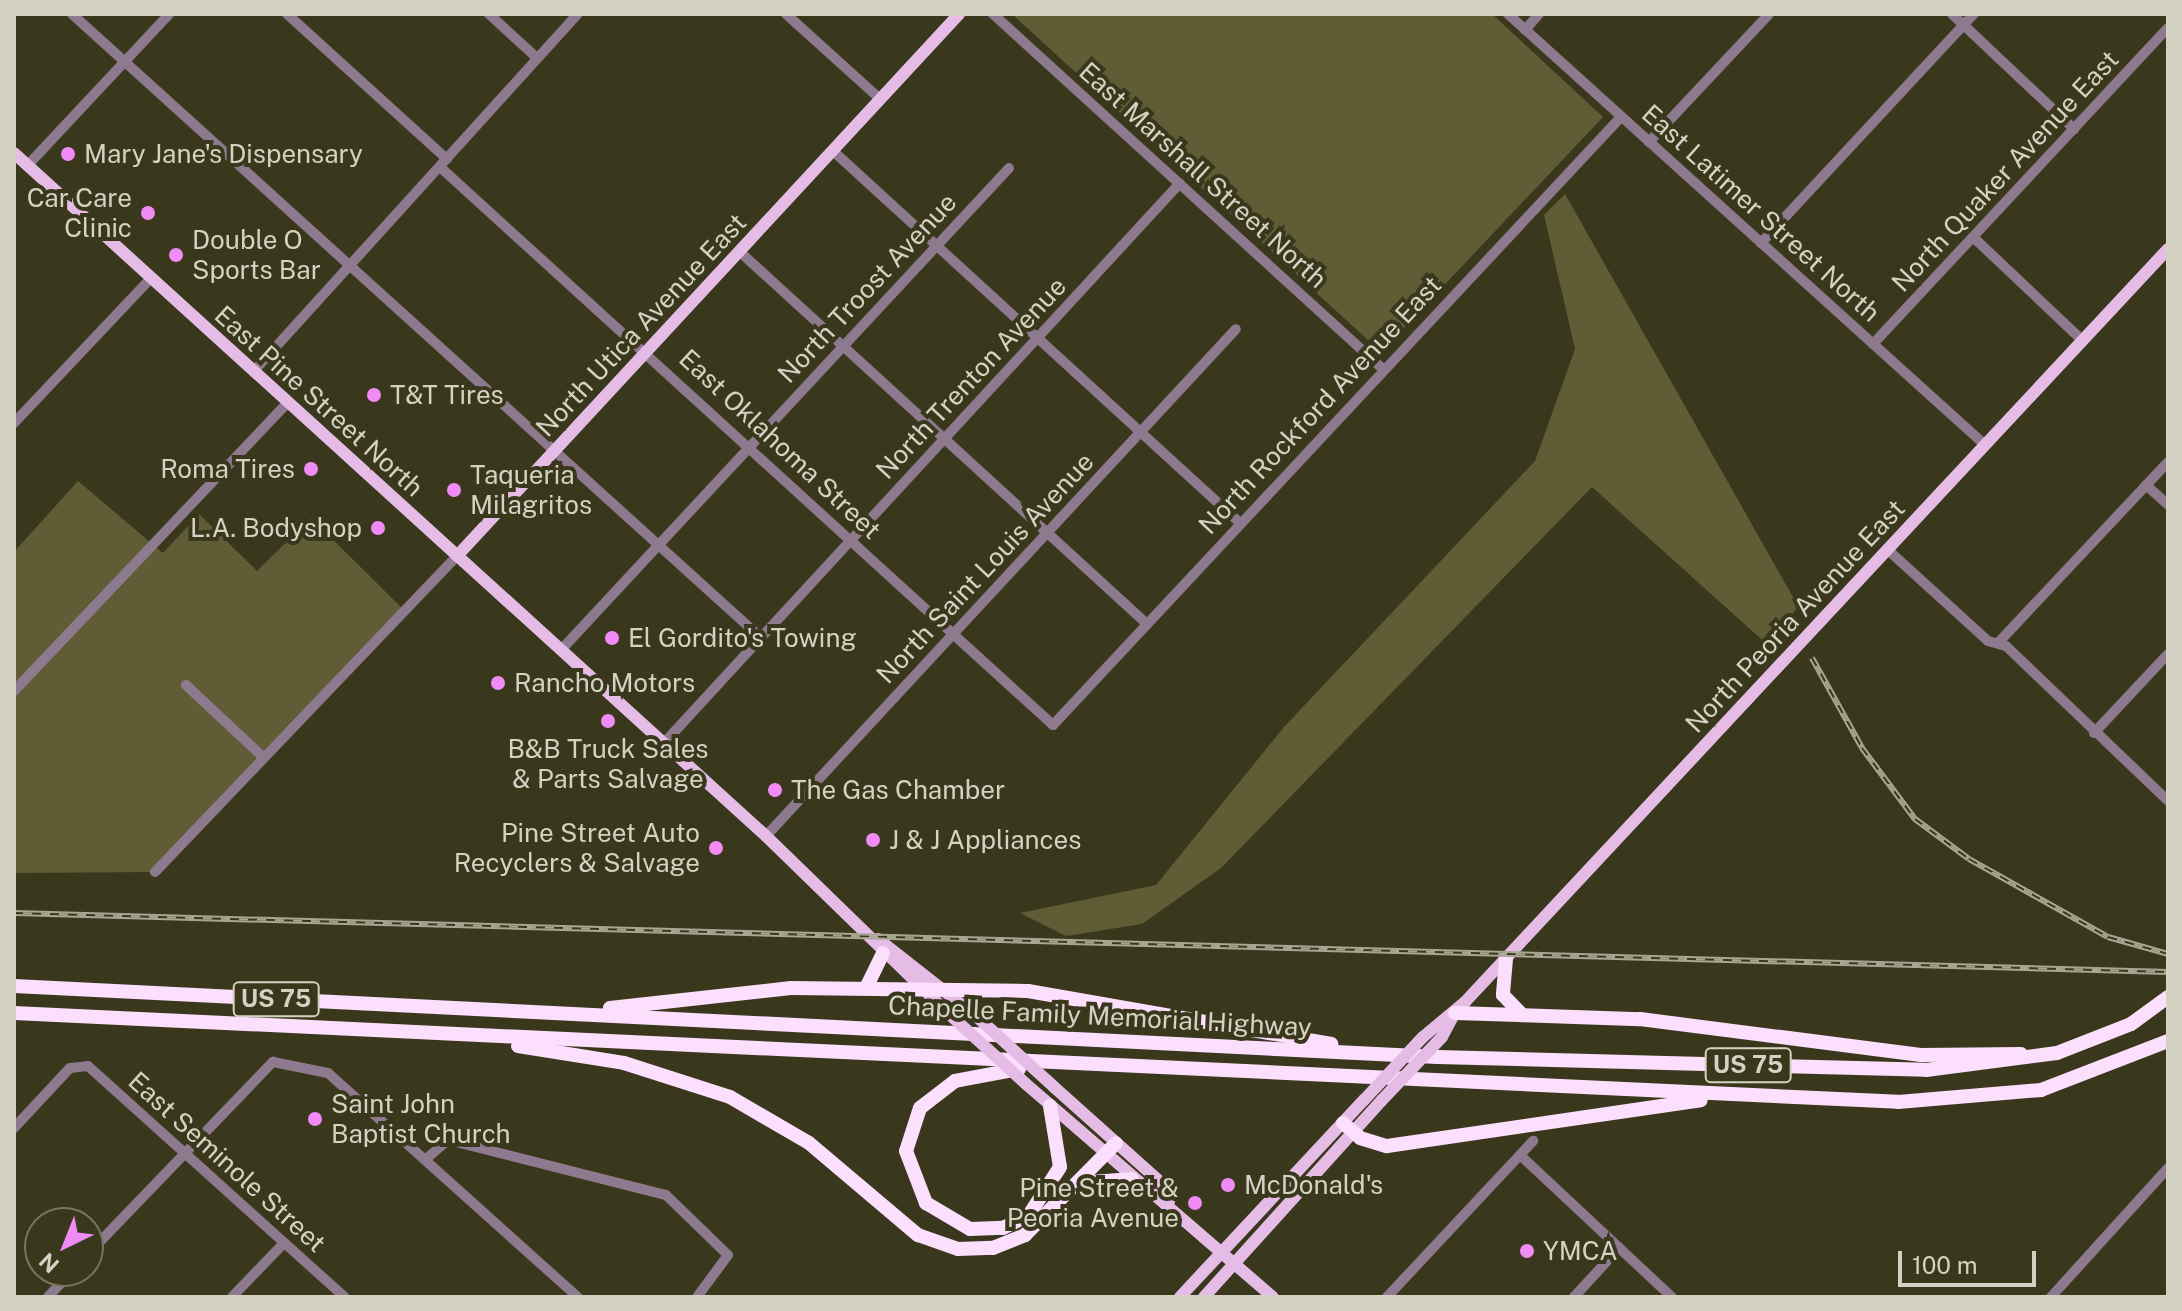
<!DOCTYPE html>
<style>
body{margin:0}
#map{position:relative;width:2182px;height:1311px;overflow:hidden;background:#3a381c;font-family:"Public Sans",sans-serif}
div>[style]{position:absolute}
.green>*{inset:0;background:#5f5c36}
.minor>*{height:10px;margin:-5px;padding:0 5px;transform-origin:5px;border-radius:5px;background:#8e7a8e}
.major>*{height:12px;margin:-6px;padding:0 6px;transform-origin:6px;border-radius:6px;background:#e5bce6}
.highway>*{height:14px;margin:-7px;padding:0 7px;transform-origin:7px;border-radius:7px;background:#fcdefd}
.rail>*{height:6px;margin-top:-3px;transform-origin:0;background:repeating-linear-gradient(90deg,#3a381c 0 9px,#a8a793 0 18px);box-sizing:border-box;border-block:2px solid #a8a793}
.major-bridge>*{height:12px;margin:-6px;padding:0 6px;transform-origin:6px;border-radius:6px;background:#e5bce6}
.dots>*{width:22px;height:22px;translate:-50% -50%;box-sizing:border-box;border:4px solid #3a381c;border-radius:50%}
span{translate:-50% -50%;white-space:nowrap;text-align:center;line-height:1.15;-webkit-text-stroke:8px #3a381c;paint-order:stroke}
.shield-label span{padding:2px 6px;background:#3a381c;border:2px solid;border-radius:6px;-webkit-text-stroke-width:0}
.shield-label{font-size:24px;color:#d4d3c3;font-weight:700}
.poi-label{font-size:26px;color:#d4d3c3}
.left{translate:0 -50%;text-align:left}
.right{translate:-100% -50%;text-align:right}
.street-label{font-size:26px;color:#d4d3c3}
.frame{position:absolute;inset:0;border:16px solid #d4d3c3;pointer-events:none}
.north{position:absolute;left:24px;top:1207px;width:80px;height:80px;box-sizing:border-box;background:#3a381c;border:2px solid #78765f;border-radius:50%;rotate:223deg;font-size:22px;font-weight:700;line-height:32px;text-align:center;color:#d4d3c3}
.north::after{content:'';display:block;margin:auto;width:28px;height:36px;background:#f08bf6;clip-path:polygon(50% 0,100% 100%,50% 72%,0 100%)}
.scale{position:absolute;left:1898px;top:1251px;width:138px;height:36px;box-sizing:border-box;border:4px solid #d4d3c3;border-top:0;padding-left:10px;font-size:24px;line-height:28px;white-space:nowrap;color:#d4d3c3;-webkit-text-stroke:6px #3a381c;paint-order:stroke}
</style>
<div id="map">
<div class="green">
<div style="clip-path:polygon(1012px 14px,1492px 14px,1603px 117px,1381px 352px)"></div>
<div style="clip-path:polygon(1565px 194px,1798px 606px,1770px 647px,1592px 487px,1221px 868px,1142px 924px,1066px 936px,1020px 913px,1156px 885px,1284px 727px,1535px 461px,1575px 349px,1544px 215px)"></div>
<div style="clip-path:polygon(78px 481px,163px 553px,199px 514px,257px 571px,311px 518px,404px 610px,155px 872px,14px 873px,14px 552px)"></div>
</div>
<div class="minor">
<div style="left:72px;top:14px;width:928px;rotate:42.16deg"></div>
<div style="left:287px;top:14px;width:216px;rotate:42.2deg"></div>
<div style="left:489px;top:14px;width:65px;rotate:42.5deg"></div>
<div style="left:786px;top:14px;width:127px;rotate:42.1deg"></div>
<div style="left:993px;top:14px;width:527px;rotate:42.31deg"></div>
<div style="left:1508px;top:14px;width:643px;rotate:42.1deg"></div>
<div style="left:1952px;top:14px;width:168px;rotate:43.3deg"></div>
<div style="left:1525px;top:30px;width:21px;rotate:-49deg"></div>
<div style="left:1649px;top:142px;width:175px;rotate:-46.8deg"></div>
<div style="left:832px;top:150px;width:553px;rotate:42.43deg"></div>
<div style="left:27px;top:166px;width:208px;rotate:-46.9deg"></div>
<div style="left:440px;top:167px;width:829px;rotate:42.31deg"></div>
<div style="left:1053px;top:725px;width:832px;rotate:-46.95deg"></div>
<div style="left:1973px;top:237px;width:151px;rotate:43.4deg"></div>
<div style="left:1761px;top:243px;width:313px;rotate:-47.1deg"></div>
<div style="left:739px;top:251px;width:553px;rotate:42.43deg"></div>
<div style="left:1873px;top:344px;width:432px;rotate:-47deg"></div>
<div style="left:254px;top:371px;width:482px;rotate:-47.8deg"></div>
<div style="left:14px;top:423px;width:199px;rotate:-46.6deg"></div>
<div style="left:2146px;top:485px;width:30px;rotate:42deg"></div>
<div style="left:1888px;top:550px;width:135px;rotate:42.3deg"></div>
<div style="left:1988px;top:641px;width:19px;rotate:16deg"></div>
<div style="left:2006px;top:646px;width:224px;rotate:43.7deg"></div>
<div style="left:1998px;top:643px;width:248px;rotate:-46.8deg"></div>
<div style="left:561px;top:650px;width:658px;rotate:-47.09deg"></div>
<div style="left:186px;top:685px;width:104px;rotate:43.1deg"></div>
<div style="left:14px;top:691px;width:398px;rotate:-46.5deg"></div>
<div style="left:2094px;top:733px;width:108px;rotate:-46.9deg"></div>
<div style="left:664px;top:743px;width:761px;rotate:-47.34deg"></div>
<div style="left:766px;top:836px;width:691px;rotate:-47.17deg"></div>
<div style="left:155px;top:872px;width:437px;rotate:-46.3deg"></div>
<div style="left:14px;top:1128px;width:82px;rotate:-47deg"></div>
<div style="left:70px;top:1068px;width:18px;rotate:-6deg"></div>
<div style="left:88px;top:1066px;width:346px;rotate:42deg"></div>
<div style="left:1520px;top:1155px;width:208px;rotate:43.1deg"></div>
<div style="left:426px;top:1159px;width:29px;rotate:-41deg"></div>
<div style="left:448px;top:1140px;width:225px;rotate:14.2deg"></div>
<div style="left:666px;top:1195px;width:86px;rotate:44.1deg"></div>
<div style="left:728px;top:1255px;width:52px;rotate:126.4deg"></div>
<div style="left:88px;top:1254px;width:267px;rotate:-46.1deg"></div>
<div style="left:273px;top:1062px;width:56px;rotate:11.3deg"></div>
<div style="left:328px;top:1073px;width:336px;rotate:41.9deg"></div>
<div style="left:48px;top:1297px;width:35px;rotate:-47deg"></div>
<div style="left:232px;top:1297px;width:74px;rotate:-46.1deg"></div>
<div style="left:1387px;top:1297px;width:214px;rotate:-46.9deg"></div>
<div style="left:1574px;top:1297px;width:67px;rotate:-47.4deg"></div>
<div style="left:2051px;top:1297px;width:174px;rotate:-47.8deg"></div>
</div>
<div class="major">
<div style="left:14px;top:153px;width:1016px;rotate:42.25deg"></div>
<div style="left:766px;top:836px;width:254px;rotate:44.2deg"></div>
<div style="left:457px;top:556px;width:739px;rotate:-47.19deg"></div>
<div style="left:878px;top:939px;width:123px;rotate:38.1deg"></div>
<div style="left:1423px;top:1037px;width:55px;rotate:-39.8deg"></div>
<div style="left:1465px;top:1002px;width:1030px;rotate:-46.97deg"></div>
<div style="left:1442px;top:1037px;width:27px;rotate:-62deg"></div>
<div style="left:1026px;top:1084px;width:326px;rotate:40.8deg"></div>
<div style="left:1054px;top:1087px;width:153px;rotate:41.8deg"></div>
<div style="left:1168px;top:1189px;width:13px;rotate:86deg"></div>
<div style="left:1180px;top:1297px;width:270px;rotate:-47deg"></div>
<div style="left:1204px;top:1297px;width:266px;rotate:-47.9deg"></div>
</div>
<div class="highway">
<div style="left:1506px;top:959px;width:36px;rotate:95deg"></div>
<div style="left:1503px;top:995px;width:28px;rotate:46deg"></div>
<div style="left:14px;top:986px;width:1425px;rotate:2.86deg"></div>
<div style="left:1437px;top:1057px;width:489px;rotate:1.5deg"></div>
<div style="left:1926px;top:1070px;width:132px;rotate:-7.4deg"></div>
<div style="left:2057px;top:1053px;width:79px;rotate:-21.4deg"></div>
<div style="left:2131px;top:1024px;width:46px;rotate:-36.1deg"></div>
<div style="left:866px;top:988px;width:39px;rotate:-64deg"></div>
<div style="left:610px;top:1008px;width:182px;rotate:-6.3deg"></div>
<div style="left:791px;top:988px;width:237px;rotate:0.7deg"></div>
<div style="left:1028px;top:991px;width:308px;rotate:9.9deg"></div>
<div style="left:14px;top:1013px;width:1886px;rotate:2.7deg"></div>
<div style="left:1898px;top:1102px;width:144px;rotate:-4.8deg"></div>
<div style="left:2041px;top:1090px;width:136px;rotate:-21.1deg"></div>
<div style="left:1455px;top:1013px;width:185px;rotate:1.9deg"></div>
<div style="left:1640px;top:1019px;width:283px;rotate:7.3deg"></div>
<div style="left:1921px;top:1055px;width:100px;rotate:-0.6deg"></div>
<div style="left:518px;top:1046px;width:107px;rotate:9.1deg"></div>
<div style="left:624px;top:1063px;width:111px;rotate:17.8deg"></div>
<div style="left:730px;top:1097px;width:91px;rotate:30.2deg"></div>
<div style="left:809px;top:1143px;width:143px;rotate:40.2deg"></div>
<div style="left:918px;top:1235px;width:42px;rotate:19.3deg"></div>
<div style="left:958px;top:1249px;width:35px;rotate:-2deg"></div>
<div style="left:993px;top:1248px;width:35px;rotate:-22deg"></div>
<div style="left:1025px;top:1235px;width:129px;rotate:-45.3deg"></div>
<div style="left:1019px;top:1069px;width:65px;rotate:169.4deg"></div>
<div style="left:955px;top:1081px;width:44px;rotate:142.4deg"></div>
<div style="left:920px;top:1108px;width:45px;rotate:108deg"></div>
<div style="left:906px;top:1151px;width:56px;rotate:69deg"></div>
<div style="left:926px;top:1203px;width:51px;rotate:30.6deg"></div>
<div style="left:970px;top:1229px;width:33px;rotate:-2deg"></div>
<div style="left:1003px;top:1228px;width:29px;rotate:-27deg"></div>
<div style="left:1029px;top:1215px;width:57px;rotate:-57.1deg"></div>
<div style="left:1060px;top:1167px;width:62px;rotate:-99.3deg"></div>
<div style="left:1343px;top:1123px;width:23px;rotate:41deg"></div>
<div style="left:1360px;top:1138px;width:28px;rotate:17deg"></div>
<div style="left:1387px;top:1146px;width:317px;rotate:-8.3deg"></div>
<div style="left:1079px;top:1183px;width:53px;rotate:-4.3deg"></div>
</div>
<div class="rail">
<div style="left:1812px;top:658px;width:103px;rotate:60.9deg"></div>
<div style="left:1862px;top:748px;width:89px;rotate:53.3deg"></div>
<div style="left:1915px;top:819px;width:67px;rotate:36.5deg"></div>
<div style="left:1969px;top:859px;width:159px;rotate:29.3deg"></div>
<div style="left:2108px;top:937px;width:62px;rotate:15.8deg"></div>
<div style="left:14px;top:913px;width:2155px;rotate:1.57deg"></div>
</div>
<div class="major-bridge">
<div style="left:948px;top:1013px;width:105px;rotate:42.3deg"></div>
<div style="left:975px;top:1015px;width:107px;rotate:42.3deg"></div>
<div style="left:1364px;top:1100px;width:86px;rotate:-46.9deg"></div>
<div style="left:1382px;top:1100px;width:87px;rotate:-46.4deg"></div>
</div>
<div class="dots">
<div style="left:68px;top:154px;background:#f08bf6"></div>
<div style="left:148px;top:213px;background:#f08bf6"></div>
<div style="left:176px;top:255px;background:#f08bf6"></div>
<div style="left:374px;top:395px;background:#f08bf6"></div>
<div style="left:311px;top:469px;background:#f08bf6"></div>
<div style="left:454px;top:490px;background:#f08bf6"></div>
<div style="left:378px;top:528px;background:#f08bf6"></div>
<div style="left:612px;top:638px;background:#f08bf6"></div>
<div style="left:498px;top:683px;background:#f08bf6"></div>
<div style="left:608px;top:721px;background:#f08bf6"></div>
<div style="left:775px;top:790px;background:#f08bf6"></div>
<div style="left:873px;top:840px;background:#f08bf6"></div>
<div style="left:716px;top:848px;background:#f08bf6"></div>
<div style="left:315px;top:1119px;background:#f08bf6"></div>
<div style="left:1228px;top:1185px;background:#f08bf6"></div>
<div style="left:1195px;top:1203px;background:#f08bf6"></div>
<div style="left:1527px;top:1251px;background:#f08bf6"></div>
</div>
<div class="shield-label">
<span style="left:276px;top:999px">US 75</span>
<span style="left:1748px;top:1065px">US 75</span>
</div>
<div class="poi-label">
<span class="left" style="left:84px;top:154px">Mary Jane's Dispensary</span>
<span class="right" style="left:132px;top:213px">Car Care<br>Clinic</span>
<span class="left" style="left:192px;top:255px">Double O<br>Sports Bar</span>
<span class="left" style="left:390px;top:395px">T&amp;T Tires</span>
<span class="right" style="left:295px;top:469px">Roma Tires</span>
<span class="left" style="left:470px;top:490px">Taqueria<br>Milagritos</span>
<span class="right" style="left:362px;top:528px">L.A. Bodyshop</span>
<span class="left" style="left:628px;top:638px">El Gordito's Towing</span>
<span class="left" style="left:514px;top:683px">Rancho Motors</span>
<span style="left:608px;top:764px">B&amp;B Truck Sales<br>&amp; Parts Salvage</span>
<span class="left" style="left:791px;top:790px">The Gas Chamber</span>
<span class="right" style="left:700px;top:848px">Pine Street Auto<br>Recyclers &amp; Salvage</span>
<span class="left" style="left:889px;top:840px">J &amp; J Appliances</span>
<span class="left" style="left:331px;top:1119px">Saint John<br>Baptist Church</span>
<span class="left" style="left:1244px;top:1185px">McDonald's</span>
<span class="right" style="left:1179px;top:1203px">Pine Street &amp;<br>Peoria Avenue</span>
<span class="left" style="left:1543px;top:1251px">YMCA</span>
</div>
<div class="street-label">
<span style="left:2005px;top:171px;rotate:-47deg">North Quaker Avenue East</span>
<span style="left:1203px;top:175px;rotate:42deg">East Marshall Street North</span>
<span style="left:1761px;top:213px;rotate:42deg">East Latimer Street North</span>
<span style="left:867px;top:288px;rotate:-47deg">North Troost Avenue</span>
<span style="left:641px;top:325px;rotate:-47deg">North Utica Avenue East</span>
<span style="left:971px;top:378px;rotate:-47deg">North Trenton Avenue</span>
<span style="left:319px;top:401px;rotate:42deg">East Pine Street North</span>
<span style="left:1320px;top:405px;rotate:-47deg">North Rockford Avenue East</span>
<span style="left:780px;top:444px;rotate:43deg">East Oklahoma Street</span>
<span style="left:985px;top:568px;rotate:-47deg">North Saint Louis Avenue</span>
<span style="left:1795px;top:616px;rotate:-47deg">North Peoria Avenue East</span>
<span style="left:1100px;top:1016px;rotate:3deg">Chapelle Family Memorial Highway</span>
<span style="left:227px;top:1162px;rotate:42deg">East Seminole Street</span>
</div>
<div class="frame"></div>
<div class="north">N</div>
<div class="scale">100 m</div>
</div>
